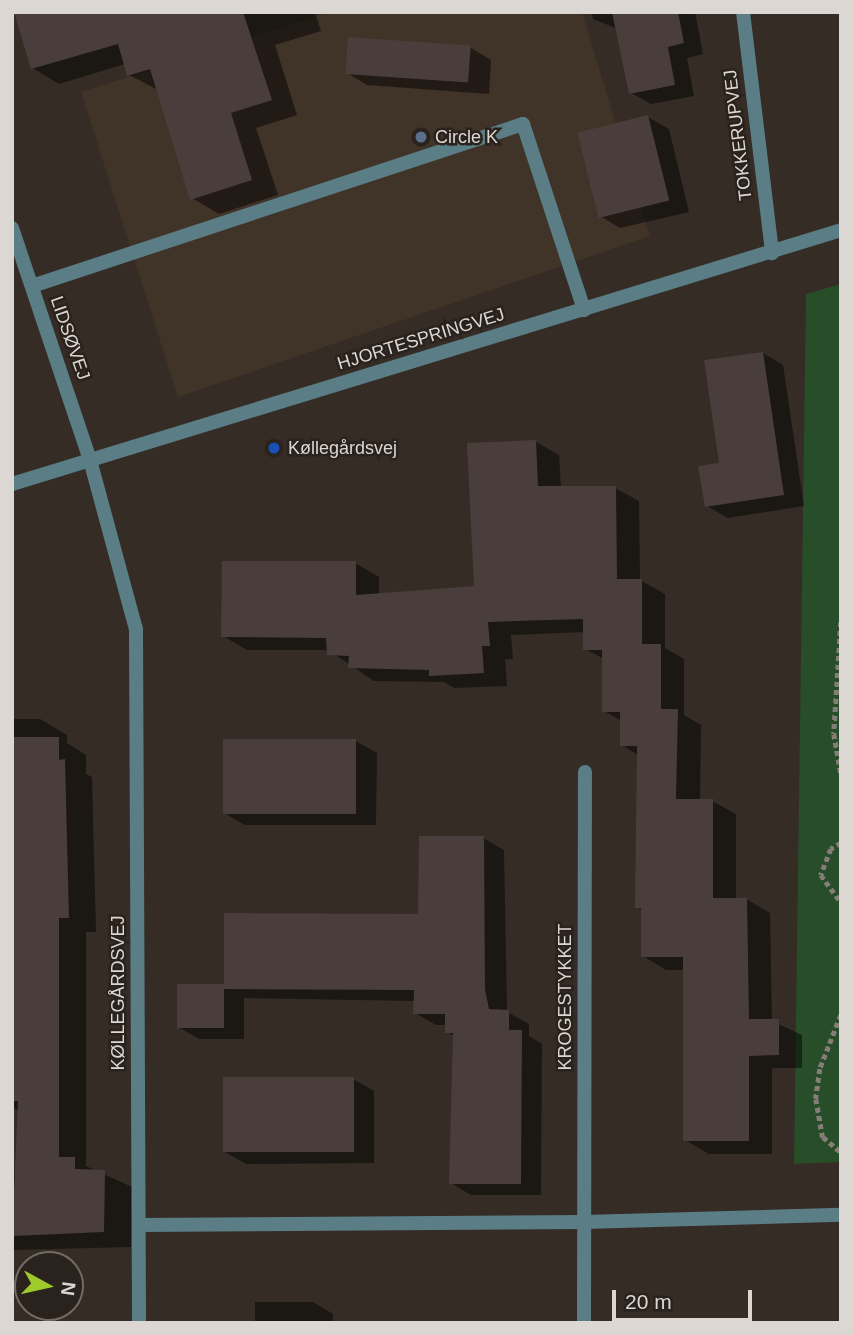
<!DOCTYPE html>
<meta charset="utf-8">
<style>
body{margin:0}
#map{position:relative;width:853px;height:1335px;overflow:hidden;background:#342c25;font-family:Helvetica,sans-serif}
div>[style]{position:absolute}
.built>*{inset:0;background:#403328}
.green>*{inset:0;background:#274e29}
.shadow>*{inset:0;background:#0007}
.building>*{inset:0;background:#493e3b;transform-origin:0 0}
.path>*{height:4.5px;margin-top:-2.25px;transform-origin:0;background:repeating-linear-gradient(90deg,#847d78 0 5px,transparent 0 8.5px)}
.service>*{height:14px;margin:-7px;padding:0 7px;transform-origin:7px;border-radius:7px;background:#5b7e86}
.pedestrian>*{height:14px;margin:-7px;padding:0 7px;transform-origin:7px;border-radius:7px;background:#5b7e86}
.minor>*{height:14px;margin:-7px;padding:0 7px;transform-origin:7px;border-radius:7px;background:#5b7e86}
.tertiary>*{height:14px;margin:-7px;padding:0 7px;transform-origin:7px;border-radius:7px;background:#5b7e86}
.dots>*{width:19px;height:19px;translate:-50% -50%;box-sizing:border-box;border:4px solid #2a221c;border-radius:50%}
span{translate:-50% -50%;white-space:nowrap;text-align:center;line-height:1.15;-webkit-text-stroke:5px #2a221c;paint-order:stroke}
.street-label{font-size:18px;color:#ddd7d3}
.poi-label{font-size:18px;color:#ddd7d3}
.left{translate:0 -50%;text-align:left}
.frame{position:absolute;inset:0;border:14px solid #ddd7d3;pointer-events:none}
.north{position:absolute;left:14px;top:1251px;width:70px;height:70px;box-sizing:border-box;background:#2a221c;border:2px solid #726a65;border-radius:50%;rotate:98deg;font-size:19px;font-weight:700;line-height:28px;text-align:center;color:#ddd7d3}
.north::after{content:'';display:block;margin:auto;width:24px;height:32px;background:#9fca2c;clip-path:polygon(50% 0,100% 100%,50% 72%,0 100%)}
.scale{position:absolute;left:612px;top:1290px;width:140px;height:32px;box-sizing:border-box;border:4px solid #ddd7d3;border-top:0;padding-left:9px;font-size:21px;line-height:24px;white-space:nowrap;color:#ddd7d3;-webkit-text-stroke:5px #2a221c;paint-order:stroke}
</style>
<div id="map">
<div class="built">
<div style="clip-path:polygon(330px 12px,582px 12px,650px 236px,178px 397px,81px 92px)"></div>
</div>
<div class="green">
<div style="clip-path:polygon(841px 284px,841px 1162px,794px 1164px,806px 294px)"></div>
</div>
<div class="shadow">
<div style="clip-path:polygon(16px 12px,315px 12px,321px 31px,275px 45px,297px 115px,256px 128px,278px 195px,219px 214px,192px 198px,158px 90px,129px 75px,125px 64px,59px 84px,33px 68px)"></div>
<div style="clip-path:polygon(592px 12px,695px 12px,703px 54px,687px 58px,694px 96px,651px 104px,631px 93px,618px 29px,593px 19px)"></div>
<div style="clip-path:polygon(471px 48px,491px 60px,489px 94px,367px 85px,347px 73px)"></div>
<div style="clip-path:polygon(648px 117px,669px 129px,689px 212px,620px 228px,600px 216px)"></div>
<div style="clip-path:polygon(763px 353px,783px 365px,804px 506px,728px 518px,707px 506px)"></div>
<div style="clip-path:polygon(536px 442px,559px 455px,561px 488px,615px 488px,639px 501px,640px 580px,665px 594px,665px 648px,684px 659px,684px 715px,701px 725px,700px 801px,712px 801px,736px 814px,736px 900px,746px 899px,770px 913px,772px 1021px,802px 1035px,802px 1068px,772px 1068px,772px 1154px,709px 1154px,685px 1140px,685px 970px,666px 970px,643px 956px,642px 910px,637px 907px,638px 755px,622px 745px,622px 721px,604px 711px,604px 659px,585px 649px,585px 632px,511px 635px,513px 659px,505px 659px,507px 686px,454px 688px,444px 682px,374px 681px,328px 650px,247px 650px,223px 636px,355px 563px,379px 577px,379px 595px,475px 587px)"></div>
<div style="clip-path:polygon(12px 719px,40px 719px,67px 735px,67px 743px,86px 755px,86px 774px,92px 777px,96px 932px,86px 932px,86px 1166px,132px 1187px,131px 1247px,12px 1250px,12px 1174px,17px 1174px,19px 1111px,12px 1107px)"></div>
<div style="clip-path:polygon(356px 741px,377px 753px,376px 825px,245px 825px,224px 813px)"></div>
<div style="clip-path:polygon(483px 838px,504px 850px,507px 1012px,529px 1024px,529px 1036px,542px 1044px,541px 1195px,471px 1195px,451px 1183px,455px 1036px,447px 1032px,447px 1025px,436px 1025px,415px 1013px,415px 1001px,244px 998px,244px 1039px,199px 1039px,178px 1027px,223px 985px,420px 915px)"></div>
<div style="clip-path:polygon(353px 1079px,374px 1091px,374px 1163px,246px 1164px,225px 1152px)"></div>
<div style="clip-path:polygon(255px 1302px,313px 1302px,333px 1314px,333px 1323px,255px 1323px)"></div>
</div>
<div class="building">
<div style="clip-path:polygon(14px 12px,243px 12px,272px 100px,231px 113px,252px 180px,190px 200px,150px 69px,127px 76px,118px 44px,31px 69px)"></div>
<div style="clip-path:polygon(612px 12px,678px 12px,684px 43px,668px 47px,675px 85px,629px 94px)"></div>
<div style="left:348px;top:37px;width:123px;height:37px;rotate:4deg"></div>
<div style="left:648px;top:115px;width:88px;height:73px;rotate:76deg"></div>
<div style="clip-path:polygon(763px 352px,784px 495px,705px 507px,698px 466px,719px 463px,704px 360px)"></div>
<div style="clip-path:polygon(536px 440px,538px 486px,616px 486px,617px 579px,642px 579px,642px 644px,661px 644px,661px 709px,678px 709px,676px 799px,713px 799px,713px 898px,747px 898px,749px 1019px,779px 1019px,779px 1055px,749px 1056px,749px 1141px,683px 1141px,683px 957px,641px 957px,641px 908px,635px 908px,637px 746px,620px 746px,620px 712px,602px 712px,602px 650px,583px 650px,583px 619px,488px 622px,490px 646px,482px 646px,484px 673px,429px 676px,429px 670px,348px 668px,349px 656px,327px 655px,326px 638px,221px 637px,222px 561px,356px 561px,356px 595px,474px 586px,467px 443px)"></div>
<div style="clip-path:polygon(12px 737px,59px 737px,59px 760px,65px 759px,69px 918px,59px 918px,59px 1157px,75px 1157px,75px 1169px,105px 1170px,104px 1232px,12px 1236px,18px 1101px,12px 1101px)"></div>
<div style="left:223px;top:739px;width:133px;height:75px"></div>
<div style="clip-path:polygon(419px 836px,484px 836px,485px 989px,489px 1009px,509px 1010px,509px 1030px,522px 1030px,521px 1184px,449px 1184px,453px 1033px,445px 1033px,445px 1014px,413px 1014px,414px 990px,224px 989px,224px 913px,418px 914px)"></div>
<div style="left:177px;top:984px;width:47px;height:44px"></div>
<div style="left:354px;top:1077px;width:75px;height:131px;rotate:90deg"></div>
</div>
<div class="path">
<div style="left:841px;top:622px;width:112px;rotate:93.6deg"></div>
<div style="left:834px;top:734px;width:39px;rotate:80deg"></div>
<div style="left:841px;top:843px;width:12px;rotate:149deg"></div>
<div style="left:831px;top:849px;width:28px;rotate:111deg"></div>
<div style="left:821px;top:875px;width:34px;rotate:54deg"></div>
<div style="left:841px;top:1015px;width:58px;rotate:111.3deg"></div>
<div style="left:820px;top:1069px;width:30px;rotate:98deg"></div>
<div style="left:816px;top:1099px;width:39px;rotate:80deg"></div>
<div style="left:823px;top:1137px;width:23px;rotate:40deg"></div>
</div>
<div class="service">
<div style="left:32px;top:286px;width:517px;rotate:-18.26deg"></div>
<div style="left:523px;top:124px;width:196px;rotate:71.8deg"></div>
</div>
<div class="pedestrian">
<div style="left:139px;top:1225px;width:445px;rotate:-0.4deg"></div>
</div>
<div class="minor">
<div style="left:743px;top:12px;width:243px;rotate:83.1deg"></div>
<div style="left:12px;top:228px;width:245px;rotate:71.4deg"></div>
<div style="left:90px;top:460px;width:175px;rotate:74.8deg"></div>
<div style="left:136px;top:629px;width:694px;rotate:89.75deg"></div>
<div style="left:584px;top:1222px;width:257px;rotate:-1.6deg"></div>
<div style="left:584px;top:1323px;width:551px;rotate:-89.9deg"></div>
</div>
<div class="tertiary">
<div style="left:12px;top:484px;width:867px;rotate:-17.03deg"></div>
</div>
<div class="dots">
<div style="left:421px;top:137px;background:#5c6f8a"></div>
<div style="left:274px;top:448px;background:#1a4fb4"></div>
</div>
<div class="street-label">
<span style="left:738px;top:135px;rotate:-97deg">TOKKERUPVEJ</span>
<span style="left:70px;top:338px;rotate:71deg">LIDSØVEJ</span>
<span style="left:421px;top:339px;rotate:-17deg">HJORTESPRINGVEJ</span>
<span style="left:118px;top:993px;rotate:-90deg">KØLLEGÅRDSVEJ</span>
<span style="left:565px;top:997px;rotate:-90deg">KROGESTYKKET</span>
</div>
<div class="poi-label">
<span class="left" style="left:435px;top:137px">Circle K</span>
<span class="left" style="left:288px;top:448px">Køllegårdsvej</span>
</div>
<div class="frame"></div>
<div class="north">N</div>
<div class="scale">20 m</div>
</div>
